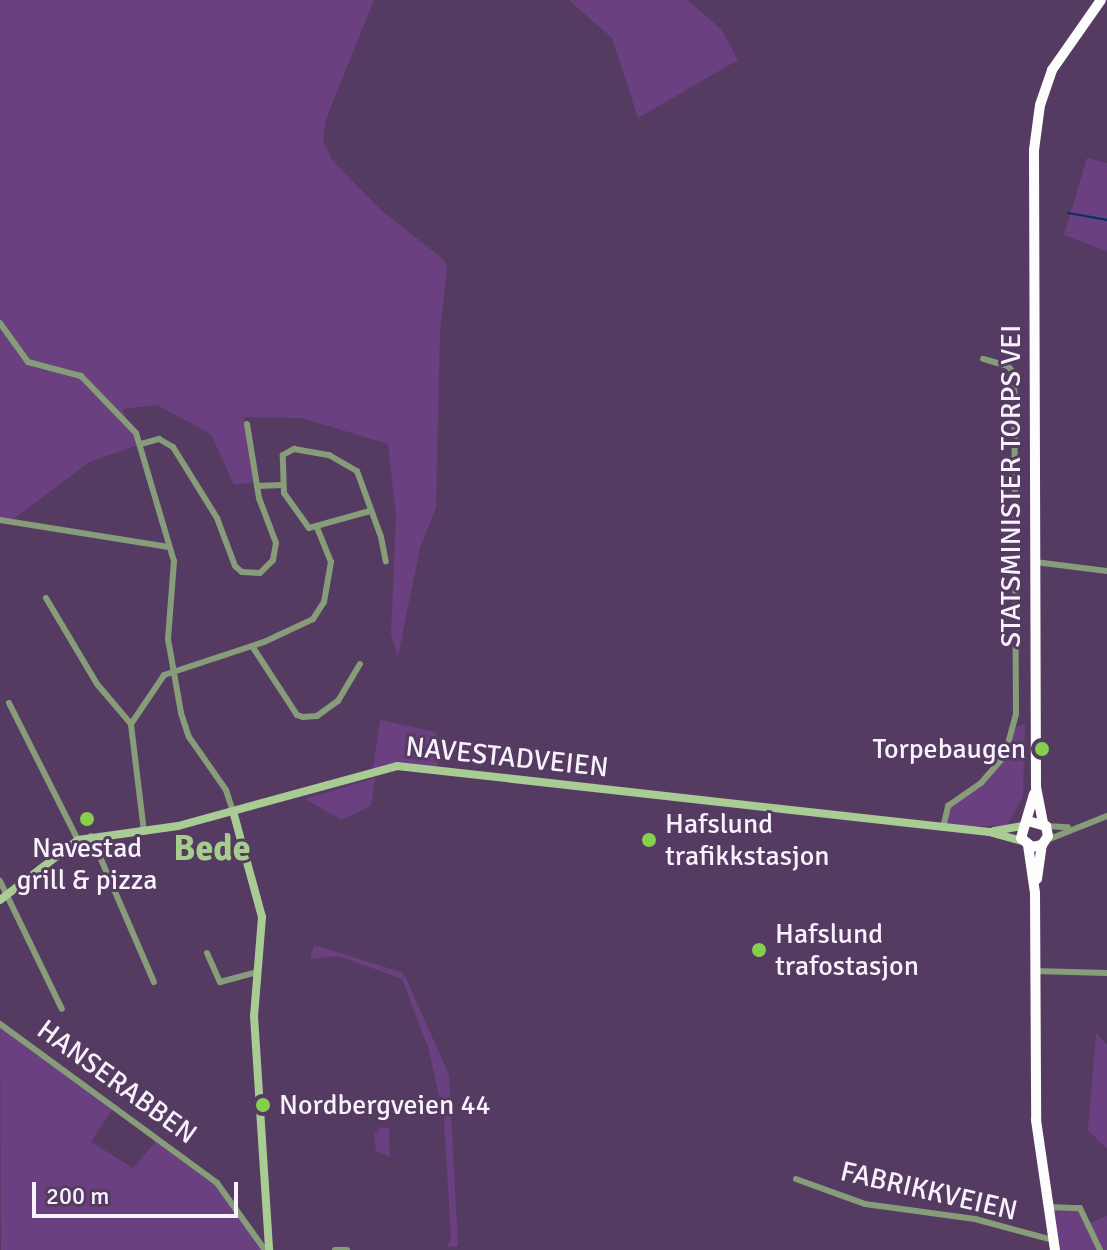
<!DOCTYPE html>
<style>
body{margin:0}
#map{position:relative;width:1107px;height:1250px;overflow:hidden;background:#553b62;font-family:Signika,sans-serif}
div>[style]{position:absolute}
.green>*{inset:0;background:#6b4080}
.stream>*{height:2px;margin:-1px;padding:0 1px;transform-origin:1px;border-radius:1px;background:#023263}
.street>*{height:6px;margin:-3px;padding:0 3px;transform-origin:3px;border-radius:3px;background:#879c79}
.secondary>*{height:8px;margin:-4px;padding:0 4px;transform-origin:4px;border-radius:4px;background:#a9cb94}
.highway>*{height:10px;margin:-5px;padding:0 5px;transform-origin:5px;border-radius:5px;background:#fdfdfd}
.dots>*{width:22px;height:22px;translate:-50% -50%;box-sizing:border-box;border:4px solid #553b62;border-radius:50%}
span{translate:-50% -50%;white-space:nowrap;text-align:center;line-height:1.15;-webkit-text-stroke:6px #553b62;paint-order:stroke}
.street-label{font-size:28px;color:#f8f2fc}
.poi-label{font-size:28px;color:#f8f2fc}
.right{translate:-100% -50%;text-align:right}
.left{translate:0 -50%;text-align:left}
.district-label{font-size:36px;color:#a5cd8b;font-weight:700}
.scale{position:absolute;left:32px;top:1182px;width:206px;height:36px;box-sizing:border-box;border:4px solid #f8f2fc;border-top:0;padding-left:10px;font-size:24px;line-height:28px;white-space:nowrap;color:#f8f2fc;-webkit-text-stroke:6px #553b62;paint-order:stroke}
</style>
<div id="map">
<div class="green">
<div style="clip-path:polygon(0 0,374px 0,326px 119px,323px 141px,332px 160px,381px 210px,443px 259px,447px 268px,440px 332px,436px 507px,420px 548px,398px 656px,391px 634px,396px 515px,388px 444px,302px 418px,244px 417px,254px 482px,234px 485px,211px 434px,157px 405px,122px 409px,141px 444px,89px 462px,11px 521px,0 520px)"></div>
<div style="clip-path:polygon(569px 0,687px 0,721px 29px,738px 60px,638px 118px,612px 38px)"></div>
<div style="clip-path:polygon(1087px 158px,1107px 163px,1107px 251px,1064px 235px)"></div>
<div style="clip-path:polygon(380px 720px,436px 732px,438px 770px,373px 769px)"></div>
<div style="clip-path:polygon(1025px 724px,1023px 797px,1007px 825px,943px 828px,948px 806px,996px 768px,1015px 727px)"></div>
<div style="clip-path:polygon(375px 778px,371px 806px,341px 820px,305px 799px)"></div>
<div style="clip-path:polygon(314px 945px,401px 972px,405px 976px,449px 1075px,458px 1246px,447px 1247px,451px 1238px,444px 1119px,429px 1050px,402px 979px,339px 956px,310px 959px)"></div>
<div style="clip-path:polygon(0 1024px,115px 1105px,91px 1142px,133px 1168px,158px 1139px,217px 1183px,265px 1250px,1px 1250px)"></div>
<div style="clip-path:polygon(1096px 1033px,1107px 1045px,1107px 1149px,1088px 1130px)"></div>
<div style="clip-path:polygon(381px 1127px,389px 1128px,390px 1157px,376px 1151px,374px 1135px)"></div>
<div style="clip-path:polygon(1075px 1206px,1091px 1223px,1107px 1216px,1107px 1250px,1055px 1250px,1047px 1207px)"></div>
</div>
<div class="stream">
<div style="left:1068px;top:213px;width:40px;rotate:10deg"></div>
</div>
<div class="street">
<div style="left:0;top:323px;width:48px;rotate:54.3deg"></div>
<div style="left:28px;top:362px;width:55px;rotate:14.8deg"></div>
<div style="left:81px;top:376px;width:79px;rotate:46deg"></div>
<div style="left:136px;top:433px;width:134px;rotate:73.5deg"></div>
<div style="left:174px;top:561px;width:78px;rotate:94.4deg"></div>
<div style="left:168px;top:639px;width:75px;rotate:80deg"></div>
<div style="left:181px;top:713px;width:25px;rotate:72deg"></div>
<div style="left:189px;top:737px;width:65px;rotate:55.1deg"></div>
<div style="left:226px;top:790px;width:22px;rotate:72deg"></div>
<div style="left:141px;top:444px;width:19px;rotate:-16deg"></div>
<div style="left:159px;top:439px;width:16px;rotate:30deg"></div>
<div style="left:173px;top:447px;width:84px;rotate:58.2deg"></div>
<div style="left:217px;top:518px;width:51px;rotate:69.4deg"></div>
<div style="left:235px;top:566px;width:9px;rotate:41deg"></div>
<div style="left:242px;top:572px;width:18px;rotate:3deg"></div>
<div style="left:260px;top:573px;width:18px;rotate:-45deg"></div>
<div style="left:273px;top:560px;width:17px;rotate:-80deg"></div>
<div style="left:276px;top:543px;width:48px;rotate:-110.7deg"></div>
<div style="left:259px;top:498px;width:75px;rotate:-99.2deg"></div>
<div style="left:257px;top:486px;width:26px;rotate:-2deg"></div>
<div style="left:370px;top:511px;width:63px;rotate:164.4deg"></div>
<div style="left:309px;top:528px;width:43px;rotate:-125.5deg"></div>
<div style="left:284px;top:493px;width:38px;rotate:-92deg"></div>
<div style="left:283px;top:455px;width:13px;rotate:-29deg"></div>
<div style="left:294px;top:449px;width:36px;rotate:10deg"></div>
<div style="left:329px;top:455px;width:32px;rotate:30deg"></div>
<div style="left:357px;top:471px;width:70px;rotate:70deg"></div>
<div style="left:381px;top:537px;width:25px;rotate:79deg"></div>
<div style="left:0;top:520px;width:171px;rotate:9.1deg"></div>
<div style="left:1035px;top:562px;width:73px;rotate:7.1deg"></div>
<div style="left:46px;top:598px;width:100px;rotate:59.3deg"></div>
<div style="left:97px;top:684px;width:52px;rotate:49.6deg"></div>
<div style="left:252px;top:646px;width:82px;rotate:56.9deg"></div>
<div style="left:297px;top:715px;width:6px;rotate:18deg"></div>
<div style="left:303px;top:717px;width:14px;rotate:-4deg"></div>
<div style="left:317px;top:716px;width:26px;rotate:-36deg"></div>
<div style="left:338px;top:701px;width:43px;rotate:-59.3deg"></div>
<div style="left:9px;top:703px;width:153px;rotate:63.3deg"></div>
<div style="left:1046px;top:826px;width:22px;rotate:3deg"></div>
<div style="left:943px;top:828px;width:23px;rotate:-77deg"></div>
<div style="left:948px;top:806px;width:40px;rotate:-34.9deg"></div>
<div style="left:981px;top:783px;width:37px;rotate:-49deg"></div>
<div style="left:1005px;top:755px;width:42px;rotate:-75deg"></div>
<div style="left:1016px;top:714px;width:341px;rotate:-90.3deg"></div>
<div style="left:1014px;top:373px;width:9px;rotate:-131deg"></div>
<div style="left:1008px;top:366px;width:26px;rotate:-164deg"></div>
<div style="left:144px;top:832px;width:109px;rotate:-96.9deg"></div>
<div style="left:131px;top:724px;width:59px;rotate:-56deg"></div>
<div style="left:164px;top:675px;width:105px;rotate:-18.3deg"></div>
<div style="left:264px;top:642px;width:54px;rotate:-25.1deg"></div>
<div style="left:313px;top:619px;width:20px;rotate:-57deg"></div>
<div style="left:324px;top:602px;width:41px;rotate:-80.1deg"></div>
<div style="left:331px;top:562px;width:38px;rotate:-112deg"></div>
<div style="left:91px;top:836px;width:159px;rotate:66.7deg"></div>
<div style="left:1047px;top:840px;width:65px;rotate:-21.8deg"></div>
<div style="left:0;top:881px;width:142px;rotate:64.2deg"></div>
<div style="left:207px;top:953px;width:32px;rotate:66deg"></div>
<div style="left:220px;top:982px;width:39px;rotate:-15deg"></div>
<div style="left:1035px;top:971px;width:72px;rotate:1.6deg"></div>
<div style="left:0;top:1024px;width:269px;rotate:36.2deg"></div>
<div style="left:217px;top:1183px;width:82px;rotate:54.4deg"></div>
<div style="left:796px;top:1179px;width:73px;rotate:19.9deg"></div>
<div style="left:865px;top:1204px;width:111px;rotate:7.8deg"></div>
<div style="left:975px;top:1219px;width:81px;rotate:15.1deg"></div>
<div style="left:1047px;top:1207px;width:33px;rotate:2deg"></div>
<div style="left:1080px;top:1208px;width:47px;rotate:64.5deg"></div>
<div style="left:335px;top:1250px;width:12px"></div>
</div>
<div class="secondary">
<div style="left:233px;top:811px;width:110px;rotate:74.7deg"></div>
<div style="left:262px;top:917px;width:99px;rotate:94.6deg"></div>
<div style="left:254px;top:1016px;width:234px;rotate:86.3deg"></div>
<div style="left:994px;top:831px;width:29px;rotate:-10deg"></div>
<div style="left:0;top:900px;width:98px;rotate:-37.6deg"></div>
<div style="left:78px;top:840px;width:101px;rotate:-8deg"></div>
<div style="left:178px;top:826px;width:227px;rotate:-15.3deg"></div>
<div style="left:397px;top:766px;width:596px;rotate:6.36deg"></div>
<div style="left:989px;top:832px;width:35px;rotate:15deg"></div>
</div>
<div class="highway">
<div style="left:1028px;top:821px;width:19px;rotate:16deg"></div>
<div style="left:1046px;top:826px;width:10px;rotate:79deg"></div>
<div style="left:1048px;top:836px;width:11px;rotate:124deg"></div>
<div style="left:1042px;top:845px;width:10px;rotate:169deg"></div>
<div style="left:1032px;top:847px;width:14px;rotate:-141deg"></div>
<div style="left:1021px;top:838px;width:46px;rotate:-73.5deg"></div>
<div style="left:1043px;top:823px;width:36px;rotate:-101deg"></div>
<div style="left:1036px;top:788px;width:638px;rotate:-90.18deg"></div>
<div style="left:1034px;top:150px;width:45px;rotate:-82.4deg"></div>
<div style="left:1040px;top:105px;width:37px;rotate:-71deg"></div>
<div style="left:1052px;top:70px;width:85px;rotate:-55deg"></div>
<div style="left:1028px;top:845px;width:49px;rotate:81.7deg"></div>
<div style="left:1035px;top:893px;width:227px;rotate:89.7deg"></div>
<div style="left:1036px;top:1120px;width:131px;rotate:81.7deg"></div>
<div style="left:1037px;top:879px;width:34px;rotate:-82deg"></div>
</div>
<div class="dots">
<div style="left:1042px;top:749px;background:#86cf4c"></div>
<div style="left:87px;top:819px;background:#86cf4c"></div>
<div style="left:649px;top:840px;background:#86cf4c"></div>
<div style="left:759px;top:950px;background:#86cf4c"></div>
<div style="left:263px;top:1105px;background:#86cf4c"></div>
</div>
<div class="street-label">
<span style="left:1011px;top:486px;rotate:-90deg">STATSMINISTER TORPS VEI</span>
<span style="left:507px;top:757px;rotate:6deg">NAVESTADVEIEN</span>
<span style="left:117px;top:1082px;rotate:36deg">HANSERABBEN</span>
<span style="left:929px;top:1191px;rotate:13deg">FABRIKKVEIEN</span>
</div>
<div class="poi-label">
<span class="right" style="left:1026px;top:749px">Torpebaugen</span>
<span class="left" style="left:665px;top:840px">Hafslund<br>trafikkstasjon</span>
<span style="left:87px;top:864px">Navestad<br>grill &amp; pizza</span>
<span class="left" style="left:775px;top:950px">Hafslund<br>trafostasjon</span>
<span class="left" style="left:279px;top:1105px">Nordbergveien 44</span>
</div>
<div class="district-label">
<span style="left:212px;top:849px">Bede</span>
</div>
<div class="scale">200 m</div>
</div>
